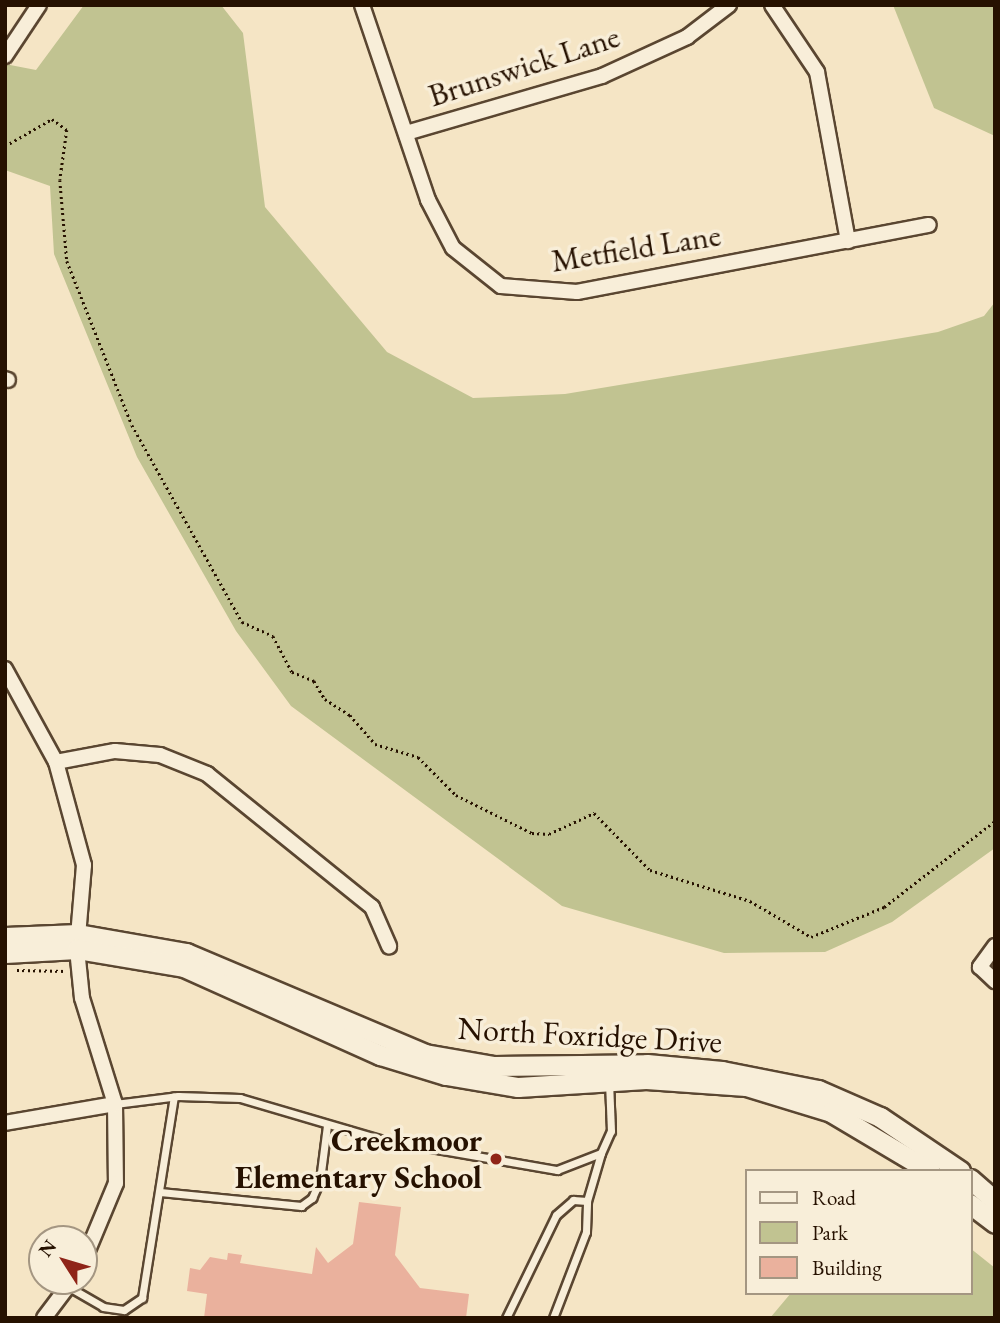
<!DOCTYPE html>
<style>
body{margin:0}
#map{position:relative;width:1000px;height:1323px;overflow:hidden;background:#f5e5c5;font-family:"EB Garamond",serif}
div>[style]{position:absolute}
.green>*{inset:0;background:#c1c391}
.building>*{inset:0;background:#eab19d}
.path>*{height:2.5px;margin-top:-1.25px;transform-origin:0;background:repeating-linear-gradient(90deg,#261100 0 2px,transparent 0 5.5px)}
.roads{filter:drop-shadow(2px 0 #5a4631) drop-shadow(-2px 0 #5a4631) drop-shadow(0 2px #5a4631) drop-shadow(0 -2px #5a4631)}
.lane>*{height:7px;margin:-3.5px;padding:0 3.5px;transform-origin:3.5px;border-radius:3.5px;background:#f8eed9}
.street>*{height:14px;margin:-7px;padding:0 7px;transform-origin:7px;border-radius:7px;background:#f8eed9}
.secondary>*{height:19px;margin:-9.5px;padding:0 9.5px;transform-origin:9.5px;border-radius:9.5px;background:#f8eed9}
.dots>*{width:19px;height:19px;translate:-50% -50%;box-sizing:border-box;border:4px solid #f8eed9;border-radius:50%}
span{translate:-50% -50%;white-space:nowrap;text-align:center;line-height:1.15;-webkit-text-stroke:7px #f8eed9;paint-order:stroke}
.street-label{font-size:32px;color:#261100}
.poi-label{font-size:32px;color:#261100;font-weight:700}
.right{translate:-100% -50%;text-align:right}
.frame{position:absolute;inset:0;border:7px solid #261100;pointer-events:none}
.legend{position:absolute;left:745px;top:1169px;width:228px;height:126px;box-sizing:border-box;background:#f8eed9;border:2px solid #a49682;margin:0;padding:9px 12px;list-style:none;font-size:21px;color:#261100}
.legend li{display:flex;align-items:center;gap:14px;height:35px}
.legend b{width:35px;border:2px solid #a49682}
.north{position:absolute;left:28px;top:1225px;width:70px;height:70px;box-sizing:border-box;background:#f8eed9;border:2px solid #a49682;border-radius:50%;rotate:307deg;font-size:19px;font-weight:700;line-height:28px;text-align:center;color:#261100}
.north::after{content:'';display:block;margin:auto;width:24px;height:32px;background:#8f2418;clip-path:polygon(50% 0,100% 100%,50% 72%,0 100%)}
</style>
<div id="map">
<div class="green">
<div style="clip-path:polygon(84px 5px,221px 5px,243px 33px,265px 207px,387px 352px,473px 398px,565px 394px,938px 332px,984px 316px,995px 302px,995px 848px,892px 922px,825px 952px,724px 953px,562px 906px,291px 706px,236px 631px,137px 457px,54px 254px,50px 186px,5px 170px,5px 64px,36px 70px)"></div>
<div style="clip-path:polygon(893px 5px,995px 5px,995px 136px,934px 108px)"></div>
<div style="clip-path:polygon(970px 1248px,995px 1268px,995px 1318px,770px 1318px,791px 1293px,970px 1293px)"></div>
</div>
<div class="building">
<div style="clip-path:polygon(359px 1202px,401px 1207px,395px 1255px,420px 1288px,469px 1294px,466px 1318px,204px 1318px,207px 1294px,187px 1291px,190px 1268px,200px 1270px,210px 1257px,227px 1260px,228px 1253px,242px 1255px,240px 1263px,312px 1274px,316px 1247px,328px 1263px,353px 1244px)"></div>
</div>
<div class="path">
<div style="left:5px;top:146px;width:54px;rotate:-29.9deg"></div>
<div style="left:52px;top:119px;width:19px;rotate:36deg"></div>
<div style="left:67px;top:130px;width:50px;rotate:98deg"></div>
<div style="left:60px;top:180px;width:81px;rotate:85.1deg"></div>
<div style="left:67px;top:261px;width:176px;rotate:68.4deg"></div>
<div style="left:132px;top:425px;width:226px;rotate:60.8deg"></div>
<div style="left:242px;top:622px;width:34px;rotate:24deg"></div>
<div style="left:273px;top:636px;width:41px;rotate:62.2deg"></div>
<div style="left:292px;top:672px;width:24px;rotate:22deg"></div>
<div style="left:314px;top:681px;width:21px;rotate:59deg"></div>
<div style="left:325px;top:699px;width:30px;rotate:33deg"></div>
<div style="left:350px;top:715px;width:38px;rotate:49deg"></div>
<div style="left:375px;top:744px;width:45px;rotate:16.8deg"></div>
<div style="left:418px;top:757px;width:54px;rotate:45deg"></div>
<div style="left:456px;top:795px;width:85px;rotate:26.6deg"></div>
<div style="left:532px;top:833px;width:17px;rotate:3deg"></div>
<div style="left:549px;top:834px;width:50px;rotate:-25deg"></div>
<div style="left:594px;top:813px;width:80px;rotate:45.5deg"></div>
<div style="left:650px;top:870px;width:105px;rotate:17.2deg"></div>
<div style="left:750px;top:901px;width:71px;rotate:30.5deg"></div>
<div style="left:811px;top:937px;width:79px;rotate:-22.3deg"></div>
<div style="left:884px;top:907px;width:140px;rotate:-37.8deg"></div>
<div style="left:17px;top:970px;width:49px;rotate:1.2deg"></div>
</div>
<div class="roads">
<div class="lane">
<div style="left:115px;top:1104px;width:64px;rotate:-7.2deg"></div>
<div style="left:178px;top:1096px;width:62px;rotate:1.8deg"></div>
<div style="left:240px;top:1098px;width:145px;rotate:16.4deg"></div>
<div style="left:379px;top:1139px;width:181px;rotate:9.9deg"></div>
<div style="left:557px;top:1170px;width:47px;rotate:-21.1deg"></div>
<div style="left:601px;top:1153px;width:24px;rotate:-66deg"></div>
<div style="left:611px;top:1131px;width:49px;rotate:-92.3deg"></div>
<div style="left:160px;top:1192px;width:142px;rotate:5.7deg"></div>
<div style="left:301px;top:1206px;width:14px;rotate:-36deg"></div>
<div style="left:312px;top:1198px;width:20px;rotate:-66deg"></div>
<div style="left:320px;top:1180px;width:55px;rotate:-82.7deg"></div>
<div style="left:69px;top:1287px;width:39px;rotate:30deg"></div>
<div style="left:103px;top:1307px;width:21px;rotate:8deg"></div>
<div style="left:124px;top:1310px;width:22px;rotate:-34deg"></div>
<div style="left:142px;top:1298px;width:204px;rotate:-81deg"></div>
<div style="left:506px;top:1318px;width:114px;rotate:-64.1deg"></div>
<div style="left:556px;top:1215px;width:23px;rotate:-41deg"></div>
<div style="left:573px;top:1200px;width:14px;rotate:4deg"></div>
<div style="left:553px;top:1318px;width:92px;rotate:-69deg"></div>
<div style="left:586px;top:1232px;width:31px;rotate:-88deg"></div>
<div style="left:587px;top:1201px;width:50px;rotate:-73.7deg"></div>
</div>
<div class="street">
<div style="left:362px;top:5px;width:206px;rotate:71.3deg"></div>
<div style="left:428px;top:200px;width:54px;rotate:62.5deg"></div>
<div style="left:453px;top:248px;width:61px;rotate:38.4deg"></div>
<div style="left:501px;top:286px;width:76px;rotate:4.5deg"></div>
<div style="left:577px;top:292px;width:358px;rotate:-10.8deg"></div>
<div style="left:772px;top:5px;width:81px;rotate:56.1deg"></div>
<div style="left:817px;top:72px;width:172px;rotate:79.6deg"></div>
<div style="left:5px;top:56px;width:61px;rotate:-56.3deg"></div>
<div style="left:406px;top:133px;width:204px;rotate:-16.2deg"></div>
<div style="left:602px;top:76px;width:94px;rotate:-24.6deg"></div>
<div style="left:687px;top:37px;width:53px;rotate:-37.3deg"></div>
<div style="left:5px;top:379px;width:3px;rotate:18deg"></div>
<div style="left:5px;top:669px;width:106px;rotate:61.3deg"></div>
<div style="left:56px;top:762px;width:107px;rotate:74.8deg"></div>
<div style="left:84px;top:865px;width:84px;rotate:94.8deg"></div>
<div style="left:77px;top:949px;width:49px;rotate:84.2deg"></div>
<div style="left:82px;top:998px;width:111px;rotate:72.7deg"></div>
<div style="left:115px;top:1104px;width:79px;rotate:89.3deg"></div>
<div style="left:116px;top:1183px;width:83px;rotate:112.6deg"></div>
<div style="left:56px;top:762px;width:60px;rotate:-10.6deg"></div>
<div style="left:115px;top:751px;width:45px;rotate:5.1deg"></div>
<div style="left:160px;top:755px;width:51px;rotate:22deg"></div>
<div style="left:207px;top:774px;width:212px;rotate:38.9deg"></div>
<div style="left:372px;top:907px;width:43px;rotate:66.4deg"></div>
<div style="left:995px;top:946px;width:26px;rotate:126deg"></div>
<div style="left:980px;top:967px;width:21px;rotate:43deg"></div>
<div style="left:5px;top:1123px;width:112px;rotate:-9.8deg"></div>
<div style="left:44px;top:1318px;width:46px;rotate:-52.9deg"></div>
</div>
<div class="secondary">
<div style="left:5px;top:937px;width:73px;rotate:-2.4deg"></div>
<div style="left:78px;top:934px;width:110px;rotate:10deg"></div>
<div style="left:186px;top:953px;width:259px;rotate:22.9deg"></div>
<div style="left:425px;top:1054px;width:70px;rotate:9.9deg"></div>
<div style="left:494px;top:1066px;width:153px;rotate:-0.7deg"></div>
<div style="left:647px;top:1064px;width:75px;rotate:5.3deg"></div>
<div style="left:722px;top:1071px;width:98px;rotate:11.2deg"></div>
<div style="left:818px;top:1090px;width:68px;rotate:23.5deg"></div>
<div style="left:880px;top:1117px;width:97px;rotate:34deg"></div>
<div style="left:5px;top:953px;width:72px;rotate:-3.2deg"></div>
<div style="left:77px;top:949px;width:109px;rotate:9.5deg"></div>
<div style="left:184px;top:967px;width:215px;rotate:24.2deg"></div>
<div style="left:380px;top:1055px;width:69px;rotate:16.9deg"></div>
<div style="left:446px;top:1075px;width:73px;rotate:9.5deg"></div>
<div style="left:518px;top:1087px;width:128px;rotate:-3.6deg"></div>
<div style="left:646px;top:1079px;width:100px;rotate:4deg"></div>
<div style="left:746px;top:1086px;width:89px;rotate:17deg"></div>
<div style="left:831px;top:1112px;width:115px;rotate:30.8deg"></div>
<div style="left:970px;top:1179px;width:33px;rotate:41deg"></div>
<div style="left:970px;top:1204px;width:31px;rotate:37deg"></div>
</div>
</div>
<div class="dots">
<div style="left:496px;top:1159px;background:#8f2418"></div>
</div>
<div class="street-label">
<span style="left:524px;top:66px;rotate:-18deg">Brunswick Lane</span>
<span style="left:636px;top:248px;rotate:-9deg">Metfield Lane</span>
<span style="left:590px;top:1035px;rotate:3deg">North Foxridge Drive</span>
</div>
<div class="poi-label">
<span class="right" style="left:482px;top:1159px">Creekmoor<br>Elementary School</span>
</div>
<div class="frame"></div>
<ul class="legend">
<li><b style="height:9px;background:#f8eed9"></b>Road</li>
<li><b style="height:19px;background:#c1c391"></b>Park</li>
<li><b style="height:19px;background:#eab19d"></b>Building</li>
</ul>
<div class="north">N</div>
</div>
